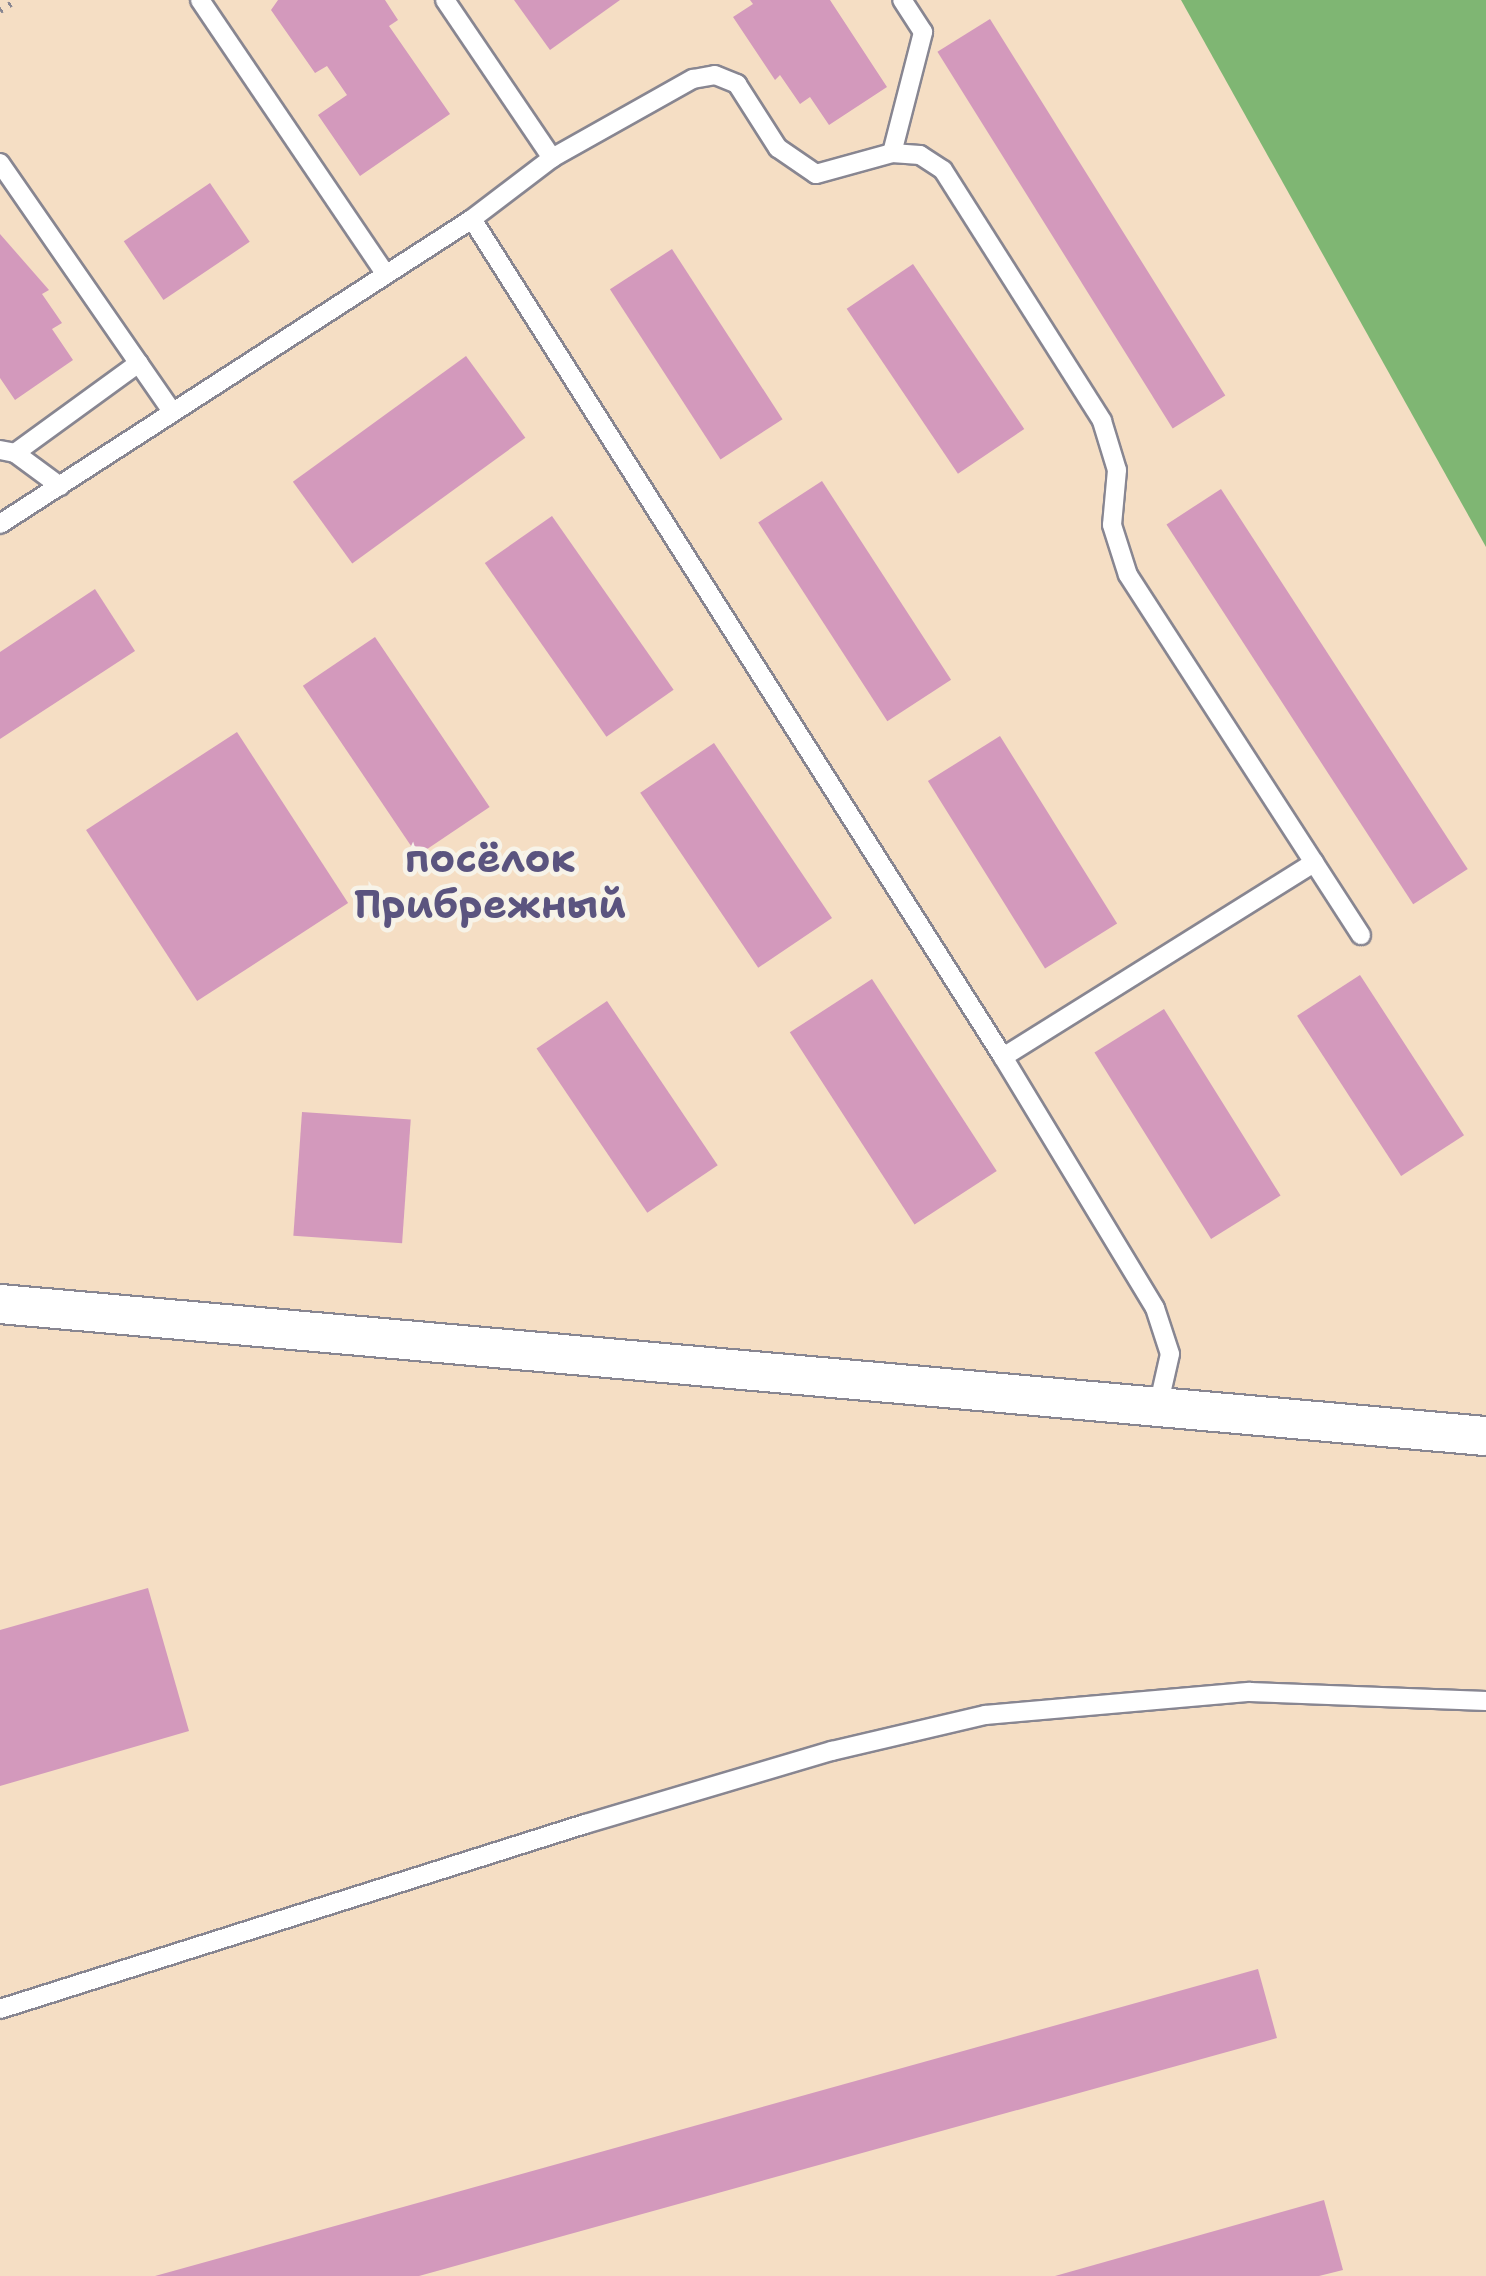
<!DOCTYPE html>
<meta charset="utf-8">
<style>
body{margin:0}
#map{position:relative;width:1486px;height:2276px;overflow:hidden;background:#f5dec4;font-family:"Shantell Sans",sans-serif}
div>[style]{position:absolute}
.forest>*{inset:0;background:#7fb673}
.building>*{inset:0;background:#d399bc;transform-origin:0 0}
.path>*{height:6px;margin-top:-3px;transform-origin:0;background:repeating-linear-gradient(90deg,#888691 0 2.5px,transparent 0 10.5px)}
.roads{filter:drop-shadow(2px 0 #888691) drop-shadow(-2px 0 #888691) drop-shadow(0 2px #888691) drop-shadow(0 -2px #888691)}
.service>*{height:18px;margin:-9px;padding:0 9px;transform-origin:9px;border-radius:9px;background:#fff}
.minor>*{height:38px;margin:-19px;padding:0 19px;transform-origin:19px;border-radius:19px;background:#fff}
span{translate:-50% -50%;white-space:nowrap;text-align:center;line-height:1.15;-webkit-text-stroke:9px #f7f3e8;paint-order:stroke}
.district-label{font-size:40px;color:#5b547f;font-weight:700}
</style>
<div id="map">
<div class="forest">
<div style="clip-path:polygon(1181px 0,1486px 0,1486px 547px)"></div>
</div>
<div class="building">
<div style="clip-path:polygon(278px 0,385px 0,398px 20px,389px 26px,450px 114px,360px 176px,318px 115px,347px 95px,327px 66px,315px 73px,271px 10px)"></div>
<div style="clip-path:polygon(514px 0,620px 0,550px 50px)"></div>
<div style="clip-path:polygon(750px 0,830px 0,887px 87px,829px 125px,810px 97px,800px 104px,780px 75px,775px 80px,733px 17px,753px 4px)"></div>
<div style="left:990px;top:19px;width:444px;height:62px;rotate:58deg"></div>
<div style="left:210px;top:183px;width:71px;height:104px;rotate:56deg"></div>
<div style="clip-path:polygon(0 234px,49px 290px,42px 294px,62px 323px,52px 329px,73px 360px,15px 400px,0 378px)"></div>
<div style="left:672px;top:249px;width:203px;height:74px;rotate:57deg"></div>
<div style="left:913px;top:264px;width:199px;height:80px;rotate:56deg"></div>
<div style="left:466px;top:356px;width:101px;height:214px;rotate:54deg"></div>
<div style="left:822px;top:481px;width:237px;height:76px;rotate:57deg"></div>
<div style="left:1221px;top:489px;width:453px;height:65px;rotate:57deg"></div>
<div style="left:552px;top:516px;width:212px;height:82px;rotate:55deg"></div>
<div style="clip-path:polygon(95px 589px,135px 651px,0 739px,0 652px)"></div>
<div style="left:375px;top:637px;width:205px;height:87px;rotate:56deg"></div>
<div style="left:237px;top:732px;width:204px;height:180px;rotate:57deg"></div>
<div style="left:1000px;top:736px;width:221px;height:85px;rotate:58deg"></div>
<div style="left:714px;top:743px;width:211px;height:89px;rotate:56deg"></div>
<div style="left:1360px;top:975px;width:191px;height:75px;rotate:57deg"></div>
<div style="left:872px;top:979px;width:229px;height:98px;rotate:57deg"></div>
<div style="left:607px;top:1001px;width:198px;height:85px;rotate:56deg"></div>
<div style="left:1164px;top:1009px;width:220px;height:82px;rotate:58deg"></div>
<div style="left:302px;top:1112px;width:109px;height:124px;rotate:4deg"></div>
<div style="clip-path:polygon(148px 1588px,189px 1731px,0 1786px,0 1630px)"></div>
<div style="clip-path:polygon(1258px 1969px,1277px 2038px,419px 2276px,155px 2276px)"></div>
<div style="clip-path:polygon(1324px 2200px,1343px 2270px,1319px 2276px,1055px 2276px)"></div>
</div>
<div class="path">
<div style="left:0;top:11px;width:20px;rotate:-33deg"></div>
</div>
<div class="roads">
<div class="service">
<div style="left:200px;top:0;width:326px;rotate:55.9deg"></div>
<div style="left:445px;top:0;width:191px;rotate:55.9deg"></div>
<div style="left:892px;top:153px;width:125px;rotate:-75.6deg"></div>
<div style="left:923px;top:32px;width:38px;rotate:-123deg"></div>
<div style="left:0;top:163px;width:302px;rotate:55.3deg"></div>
<div style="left:472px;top:219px;width:992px;rotate:57.64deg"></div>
<div style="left:1003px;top:1057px;width:367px;rotate:-32deg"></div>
<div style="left:0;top:450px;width:15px;rotate:11deg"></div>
<div style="left:15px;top:453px;width:56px;rotate:36.3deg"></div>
<div style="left:15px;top:453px;width:153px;rotate:-36deg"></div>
<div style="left:0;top:524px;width:562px;rotate:-32.87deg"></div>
<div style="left:472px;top:219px;width:101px;rotate:-37.3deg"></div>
<div style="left:552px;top:158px;width:162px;rotate:-29.3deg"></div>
<div style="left:693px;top:79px;width:22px;rotate:-10deg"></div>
<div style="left:715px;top:75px;width:24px;rotate:22deg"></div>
<div style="left:737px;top:84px;width:76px;rotate:57.4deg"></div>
<div style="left:778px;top:148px;width:46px;rotate:34.4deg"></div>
<div style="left:816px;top:174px;width:79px;rotate:-15.4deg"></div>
<div style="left:892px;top:153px;width:28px;rotate:4deg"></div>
<div style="left:920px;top:155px;width:27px;rotate:33deg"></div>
<div style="left:943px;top:170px;width:297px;rotate:57.6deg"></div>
<div style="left:1102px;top:421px;width:51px;rotate:73deg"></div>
<div style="left:1117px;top:470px;width:55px;rotate:95.2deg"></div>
<div style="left:1112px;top:525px;width:52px;rotate:72.3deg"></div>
<div style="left:1128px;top:575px;width:429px;rotate:57.1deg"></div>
<div style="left:1003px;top:1057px;width:293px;rotate:58.8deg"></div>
<div style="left:1155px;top:1308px;width:48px;rotate:71.9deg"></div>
<div style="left:1170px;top:1354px;width:54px;rotate:102.8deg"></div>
<div style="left:0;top:2009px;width:614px;rotate:-17.55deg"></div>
<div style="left:585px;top:1824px;width:258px;rotate:-16.5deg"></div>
<div style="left:832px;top:1751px;width:157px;rotate:-13.2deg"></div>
<div style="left:985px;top:1715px;width:266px;rotate:-5deg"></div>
<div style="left:1250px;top:1692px;width:236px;rotate:2.2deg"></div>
</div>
<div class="minor">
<div style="left:0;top:1304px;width:1492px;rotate:5.08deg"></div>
</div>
</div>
<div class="district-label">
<span style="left:490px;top:881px">посёлок<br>Прибрежный</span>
</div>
</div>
